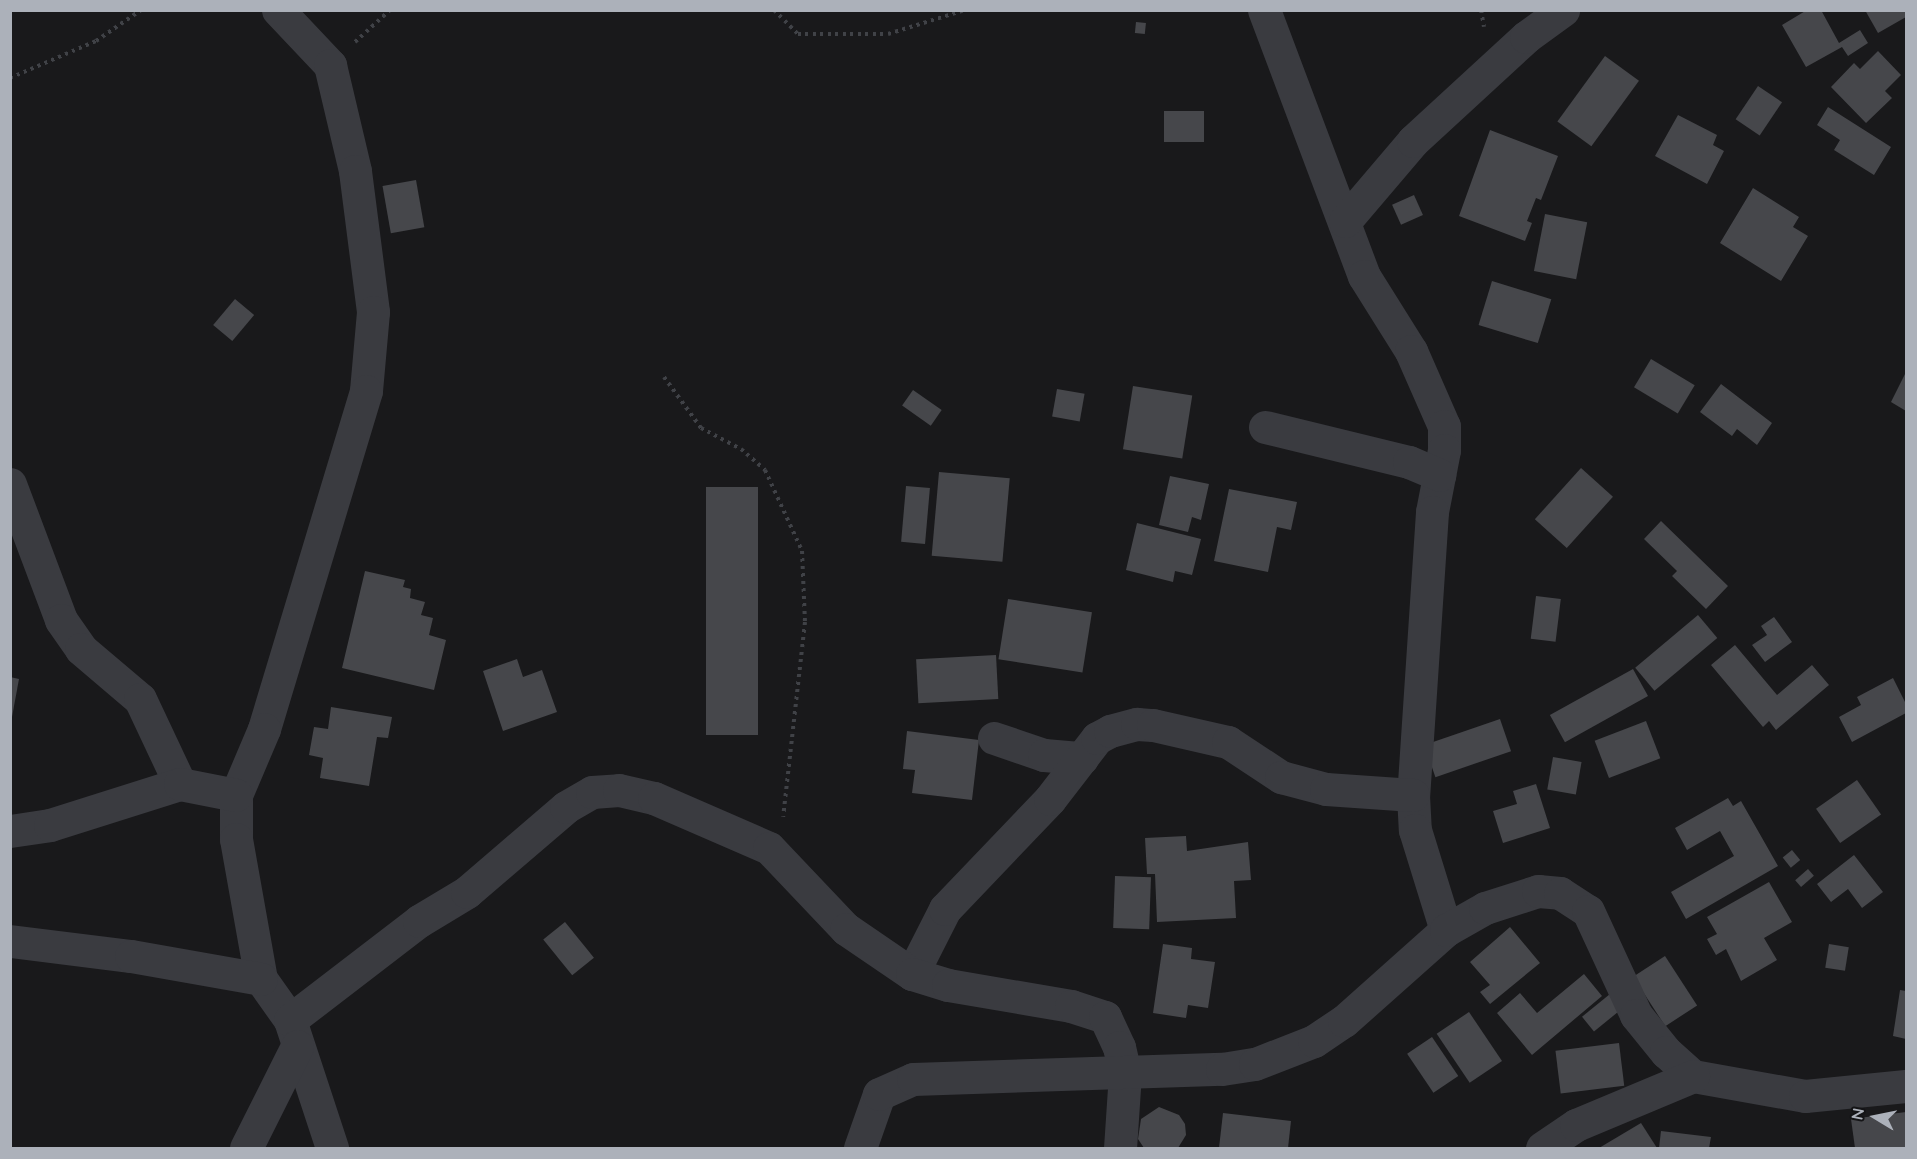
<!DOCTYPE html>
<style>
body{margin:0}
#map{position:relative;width:1917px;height:1159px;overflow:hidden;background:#19191b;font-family:Quicksand,sans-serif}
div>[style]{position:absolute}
.building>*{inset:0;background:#46474b;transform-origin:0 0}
.path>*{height:4px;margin-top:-2px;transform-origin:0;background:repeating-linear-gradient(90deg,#404247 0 3px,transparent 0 7.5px)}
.minor>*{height:33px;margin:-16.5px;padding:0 16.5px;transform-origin:16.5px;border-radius:16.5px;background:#3a3b40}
span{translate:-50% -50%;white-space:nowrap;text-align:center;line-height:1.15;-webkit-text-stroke:4.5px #141416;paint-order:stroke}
.frame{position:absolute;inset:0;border:12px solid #acb1ba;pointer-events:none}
.north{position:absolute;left:1845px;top:1087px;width:60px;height:60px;-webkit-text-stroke:4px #141416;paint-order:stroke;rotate:280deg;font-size:16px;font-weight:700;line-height:24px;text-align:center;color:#acb1ba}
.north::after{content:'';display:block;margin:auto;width:21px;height:27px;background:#acb1ba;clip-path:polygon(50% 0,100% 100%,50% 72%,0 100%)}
</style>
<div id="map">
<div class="building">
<div style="clip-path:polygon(1807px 10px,1821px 10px,1839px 43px,1860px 30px,1868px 43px,1848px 56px,1842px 47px,1806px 67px,1782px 25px)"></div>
<div style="clip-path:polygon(1865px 10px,1906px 10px,1906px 17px,1878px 33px)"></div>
<div style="left:1136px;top:22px;width:10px;height:11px;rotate:6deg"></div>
<div style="clip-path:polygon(1878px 51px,1901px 75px,1885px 91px,1892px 98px,1866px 123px,1831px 87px,1854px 63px,1860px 69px)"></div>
<div style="left:1605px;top:56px;width:42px;height:81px;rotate:36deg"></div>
<div style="left:1758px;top:86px;width:29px;height:40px;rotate:34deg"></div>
<div style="clip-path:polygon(1828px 107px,1891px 147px,1874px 175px,1834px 150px,1840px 140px,1817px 125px)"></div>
<div style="left:1204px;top:111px;width:31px;height:40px;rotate:90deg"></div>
<div style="clip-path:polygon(1678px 115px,1717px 135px,1713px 145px,1724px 151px,1707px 184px,1655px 156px)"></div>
<div style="clip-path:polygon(1490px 130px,1558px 156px,1541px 200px,1536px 198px,1527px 221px,1532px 223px,1525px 241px,1459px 216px)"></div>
<div style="left:416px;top:180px;width:48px;height:34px;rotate:80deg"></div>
<div style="clip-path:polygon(1753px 188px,1799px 217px,1793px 227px,1808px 236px,1781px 281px,1720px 243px)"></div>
<div style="left:1414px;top:195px;width:22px;height:24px;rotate:66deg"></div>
<div style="left:1545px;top:214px;width:43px;height:58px;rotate:11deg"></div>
<div style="left:1492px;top:281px;width:62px;height:46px;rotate:17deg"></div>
<div style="left:235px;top:299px;width:25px;height:34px;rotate:40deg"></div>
<div style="left:1651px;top:359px;width:51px;height:33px;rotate:31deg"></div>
<div style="clip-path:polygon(1906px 372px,1906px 411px,1891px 402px)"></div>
<div style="clip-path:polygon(1721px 384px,1772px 423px,1757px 445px,1737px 429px,1732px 436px,1700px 412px)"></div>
<div style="left:1133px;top:386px;width:60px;height:64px;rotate:9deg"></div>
<div style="left:1057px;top:389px;width:28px;height:28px;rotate:10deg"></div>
<div style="left:913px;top:390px;width:35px;height:19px;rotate:35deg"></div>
<div style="left:1581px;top:468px;width:43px;height:69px;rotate:42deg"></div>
<div style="left:939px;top:472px;width:71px;height:84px;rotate:5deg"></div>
<div style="clip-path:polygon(1170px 476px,1209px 484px,1201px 520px,1192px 517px,1188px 532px,1159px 525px)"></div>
<div style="left:906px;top:486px;width:24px;height:56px;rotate:5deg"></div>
<div style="left:706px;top:487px;width:52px;height:248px"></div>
<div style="clip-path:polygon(1229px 489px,1297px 502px,1291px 530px,1277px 527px,1268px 572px,1214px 561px)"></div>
<div style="clip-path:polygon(1661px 521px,1728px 586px,1706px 609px,1672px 576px,1677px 571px,1644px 539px)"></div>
<div style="clip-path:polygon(1137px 523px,1201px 539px,1192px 575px,1175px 571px,1173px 582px,1126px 570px)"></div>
<div style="clip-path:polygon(365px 571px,405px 580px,403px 587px,411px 589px,410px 598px,425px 602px,421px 615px,433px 618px,429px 635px,446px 640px,434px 690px,342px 668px)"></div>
<div style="left:1536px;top:596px;width:25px;height:43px;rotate:7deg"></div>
<div style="left:1008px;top:599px;width:85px;height:61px;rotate:9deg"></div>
<div style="left:1698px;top:615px;width:30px;height:82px;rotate:50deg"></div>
<div style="clip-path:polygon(1774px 617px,1792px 642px,1765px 662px,1752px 645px,1767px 635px,1761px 626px)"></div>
<div style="clip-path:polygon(1735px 645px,1777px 695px,1812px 665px,1829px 685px,1776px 730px,1769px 721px,1763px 727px,1711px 665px)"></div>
<div style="left:996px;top:655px;width:44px;height:80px;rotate:87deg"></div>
<div style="clip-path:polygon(517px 659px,523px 677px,542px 670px,557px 712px,503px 731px,483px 671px)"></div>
<div style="left:1633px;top:669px;width:31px;height:95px;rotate:61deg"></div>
<div style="clip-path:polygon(10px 677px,19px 679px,12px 717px,10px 717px)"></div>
<div style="clip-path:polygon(1893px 678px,1906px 704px,1906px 713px,1852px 742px,1839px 717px,1861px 705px,1857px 697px)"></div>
<div style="clip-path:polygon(331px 707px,392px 717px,388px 738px,377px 737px,369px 786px,320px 778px,323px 758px,309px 755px,314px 727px,328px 729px)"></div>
<div style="left:1500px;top:719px;width:34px;height:80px;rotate:71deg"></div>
<div style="left:1646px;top:721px;width:40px;height:55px;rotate:69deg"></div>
<div style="clip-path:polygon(907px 731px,979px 740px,972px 800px,912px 793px,915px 770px,903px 769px)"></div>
<div style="left:1553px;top:757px;width:29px;height:33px;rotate:10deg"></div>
<div style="left:1857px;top:780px;width:42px;height:50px;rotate:55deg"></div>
<div style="clip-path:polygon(1536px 784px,1550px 828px,1503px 843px,1493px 811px,1517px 804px,1513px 791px)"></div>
<div style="clip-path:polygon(1728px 798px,1733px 806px,1741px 801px,1778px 866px,1686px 919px,1671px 892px,1734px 856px,1720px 831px,1687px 850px,1675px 828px)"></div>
<div style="clip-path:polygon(1186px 836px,1187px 851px,1248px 842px,1251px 880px,1234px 881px,1236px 918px,1157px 922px,1155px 874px,1147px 874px,1145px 838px)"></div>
<div style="left:1792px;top:850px;width:13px;height:12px;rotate:51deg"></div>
<div style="clip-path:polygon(1854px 855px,1883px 892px,1862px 908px,1848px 889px,1831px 902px,1817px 884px)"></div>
<div style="left:1808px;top:869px;width:9px;height:17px;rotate:49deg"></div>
<div style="left:1115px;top:876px;width:36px;height:52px;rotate:2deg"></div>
<div style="clip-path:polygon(1769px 882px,1792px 922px,1764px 938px,1777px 960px,1741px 981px,1726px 949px,1716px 955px,1707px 939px,1717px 934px,1707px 917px)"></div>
<div style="left:565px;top:922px;width:46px;height:28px;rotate:51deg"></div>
<div style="clip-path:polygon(1510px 927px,1540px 963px,1490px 1004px,1480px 992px,1490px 985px,1470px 962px)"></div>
<div style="clip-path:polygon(1163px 944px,1192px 948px,1191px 959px,1215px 962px,1208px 1008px,1188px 1005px,1186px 1018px,1153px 1013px)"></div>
<div style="left:1829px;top:944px;width:20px;height:24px;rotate:9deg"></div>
<div style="left:1665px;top:956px;width:59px;height:38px;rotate:57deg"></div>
<div style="clip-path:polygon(1584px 974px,1602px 996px,1532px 1055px,1497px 1013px,1520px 993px,1537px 1013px)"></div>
<div style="clip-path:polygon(1900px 990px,1906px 991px,1906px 1039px,1893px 1036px)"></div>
<div style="left:1610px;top:994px;width:19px;height:36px;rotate:51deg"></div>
<div style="left:1469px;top:1012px;width:59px;height:39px;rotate:56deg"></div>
<div style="left:1432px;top:1037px;width:47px;height:30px;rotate:56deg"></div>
<div style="left:1619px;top:1043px;width:43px;height:64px;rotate:83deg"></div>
<div style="clip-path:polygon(1159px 1107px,1179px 1115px,1185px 1124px,1186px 1135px,1178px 1148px,1144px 1148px,1138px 1139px,1141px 1119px)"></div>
<div style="clip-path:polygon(1906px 1112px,1906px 1148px,1855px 1148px,1851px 1119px)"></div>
<div style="clip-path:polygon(1223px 1113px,1291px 1121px,1288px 1148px,1219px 1148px)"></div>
<div style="clip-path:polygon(1641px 1123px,1657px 1148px,1599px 1148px)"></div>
<div style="clip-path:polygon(1661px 1131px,1711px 1137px,1709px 1148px,1659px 1148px)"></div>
</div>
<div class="path">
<div style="left:774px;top:10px;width:34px;rotate:45deg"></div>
<div style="left:798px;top:34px;width:90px"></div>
<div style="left:888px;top:34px;width:81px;rotate:-17.3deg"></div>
<div style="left:1481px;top:10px;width:17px;rotate:80deg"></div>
<div style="left:355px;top:42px;width:47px;rotate:-42.4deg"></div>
<div style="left:10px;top:78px;width:94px;rotate:-23.3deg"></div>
<div style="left:96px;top:41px;width:55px;rotate:-34.6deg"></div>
<div style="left:664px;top:377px;width:63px;rotate:54deg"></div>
<div style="left:701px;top:428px;width:45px;rotate:27.7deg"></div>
<div style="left:741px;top:449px;width:32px;rotate:41deg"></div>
<div style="left:765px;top:470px;width:89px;rotate:65.4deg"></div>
<div style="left:802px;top:551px;width:71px;rotate:87.6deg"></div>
<div style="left:805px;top:622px;width:196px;rotate:96.4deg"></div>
</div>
<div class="minor">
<div style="left:278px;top:10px;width:76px;rotate:46.6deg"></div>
<div style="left:330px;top:65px;width:109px;rotate:76.7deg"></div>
<div style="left:355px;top:171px;width:142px;rotate:82.7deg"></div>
<div style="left:373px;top:312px;width:79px;rotate:95.1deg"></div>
<div style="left:366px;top:391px;width:353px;rotate:106.8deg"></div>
<div style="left:264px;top:729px;width:72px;rotate:113deg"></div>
<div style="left:236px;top:795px;width:44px;rotate:90deg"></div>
<div style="left:236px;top:839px;width:142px;rotate:79.9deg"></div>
<div style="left:261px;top:979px;width:50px;rotate:54.7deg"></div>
<div style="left:290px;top:1020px;width:135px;rotate:71.8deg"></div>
<div style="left:1264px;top:10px;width:284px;rotate:69.4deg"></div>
<div style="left:1364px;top:276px;width:89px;rotate:57.9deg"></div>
<div style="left:1411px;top:351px;width:82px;rotate:66.3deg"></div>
<div style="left:1444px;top:426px;width:24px;rotate:90deg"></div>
<div style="left:1444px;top:450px;width:63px;rotate:101deg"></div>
<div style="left:1432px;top:512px;width:284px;rotate:93.8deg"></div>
<div style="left:1413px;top:795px;width:35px;rotate:87deg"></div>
<div style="left:1415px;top:830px;width:105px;rotate:72.8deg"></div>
<div style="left:1345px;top:221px;width:105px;rotate:-49.6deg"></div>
<div style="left:1413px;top:141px;width:154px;rotate:-42.6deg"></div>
<div style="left:1526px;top:37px;width:46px;rotate:-36.1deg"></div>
<div style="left:1265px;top:427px;width:148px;rotate:13.7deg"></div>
<div style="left:1409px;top:462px;width:33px;rotate:23deg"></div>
<div style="left:10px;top:484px;width:145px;rotate:69.4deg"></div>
<div style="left:61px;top:620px;width:35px;rotate:55deg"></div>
<div style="left:81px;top:649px;width:77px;rotate:40.3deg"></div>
<div style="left:140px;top:699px;width:94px;rotate:64.8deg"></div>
<div style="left:994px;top:738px;width:53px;rotate:18.8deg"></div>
<div style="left:1044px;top:755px;width:38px;rotate:5deg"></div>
<div style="left:10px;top:831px;width:40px;rotate:-8.5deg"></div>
<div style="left:50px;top:825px;width:136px;rotate:-17.5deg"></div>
<div style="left:180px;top:784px;width:57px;rotate:11.1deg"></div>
<div style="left:10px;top:941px;width:122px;rotate:7.1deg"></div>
<div style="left:131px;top:956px;width:132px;rotate:10deg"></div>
<div style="left:912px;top:974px;width:73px;rotate:-63.1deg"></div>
<div style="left:945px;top:909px;width:152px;rotate:-46.3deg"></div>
<div style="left:1050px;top:799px;width:77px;rotate:-52.4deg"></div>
<div style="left:1097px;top:738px;width:15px;rotate:-28deg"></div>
<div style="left:1110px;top:731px;width:28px;rotate:-15deg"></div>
<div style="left:1137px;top:724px;width:16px;rotate:4deg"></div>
<div style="left:1153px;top:725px;width:77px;rotate:12.8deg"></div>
<div style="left:1228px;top:742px;width:64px;rotate:33.4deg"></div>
<div style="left:1281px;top:777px;width:47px;rotate:14.9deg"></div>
<div style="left:1326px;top:789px;width:87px;rotate:3.9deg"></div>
<div style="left:290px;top:1020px;width:163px;rotate:-37.5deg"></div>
<div style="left:419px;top:921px;width:56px;rotate:-31.1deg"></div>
<div style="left:467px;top:892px;width:130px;rotate:-40.6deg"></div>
<div style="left:566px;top:807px;width:30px;rotate:-30deg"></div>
<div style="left:592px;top:792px;width:27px;rotate:-4deg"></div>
<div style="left:619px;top:790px;width:36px;rotate:13deg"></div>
<div style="left:654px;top:798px;width:125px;rotate:23.5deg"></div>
<div style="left:769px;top:848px;width:112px;rotate:46.5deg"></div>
<div style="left:846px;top:929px;width:80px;rotate:34.3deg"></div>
<div style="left:912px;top:974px;width:38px;rotate:17deg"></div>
<div style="left:948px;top:985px;width:125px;rotate:9.7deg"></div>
<div style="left:1071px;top:1006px;width:36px;rotate:18deg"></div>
<div style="left:1105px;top:1017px;width:33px;rotate:65deg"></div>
<div style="left:1119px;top:1047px;width:27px;rotate:77deg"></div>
<div style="left:1125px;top:1073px;width:75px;rotate:93.8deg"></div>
<div style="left:246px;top:1148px;width:114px;rotate:-63.4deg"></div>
<div style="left:860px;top:1148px;width:57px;rotate:-70.6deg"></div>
<div style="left:879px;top:1094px;width:37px;rotate:-24deg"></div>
<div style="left:913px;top:1079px;width:309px;rotate:-1.9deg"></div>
<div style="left:1222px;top:1069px;width:33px;rotate:-9deg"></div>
<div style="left:1255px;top:1064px;width:63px;rotate:-21.3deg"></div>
<div style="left:1314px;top:1041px;width:36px;rotate:-34deg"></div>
<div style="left:1344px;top:1021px;width:137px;rotate:-41.7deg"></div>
<div style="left:1446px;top:930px;width:45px;rotate:-29.4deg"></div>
<div style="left:1485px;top:908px;width:56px;rotate:-17.8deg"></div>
<div style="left:1538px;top:891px;width:22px;rotate:5deg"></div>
<div style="left:1560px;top:893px;width:33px;rotate:33deg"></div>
<div style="left:1588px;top:911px;width:115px;rotate:65.2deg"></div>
<div style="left:1636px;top:1015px;width:48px;rotate:51deg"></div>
<div style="left:1666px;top:1052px;width:36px;rotate:42deg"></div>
<div style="left:1693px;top:1076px;width:114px;rotate:10.1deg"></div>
<div style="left:1805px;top:1096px;width:101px;rotate:-5.7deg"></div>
<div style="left:1542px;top:1148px;width:41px;rotate:-34.1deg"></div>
<div style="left:1576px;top:1125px;width:127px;rotate:-22.7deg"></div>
</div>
<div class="frame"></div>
<div class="north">N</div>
</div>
